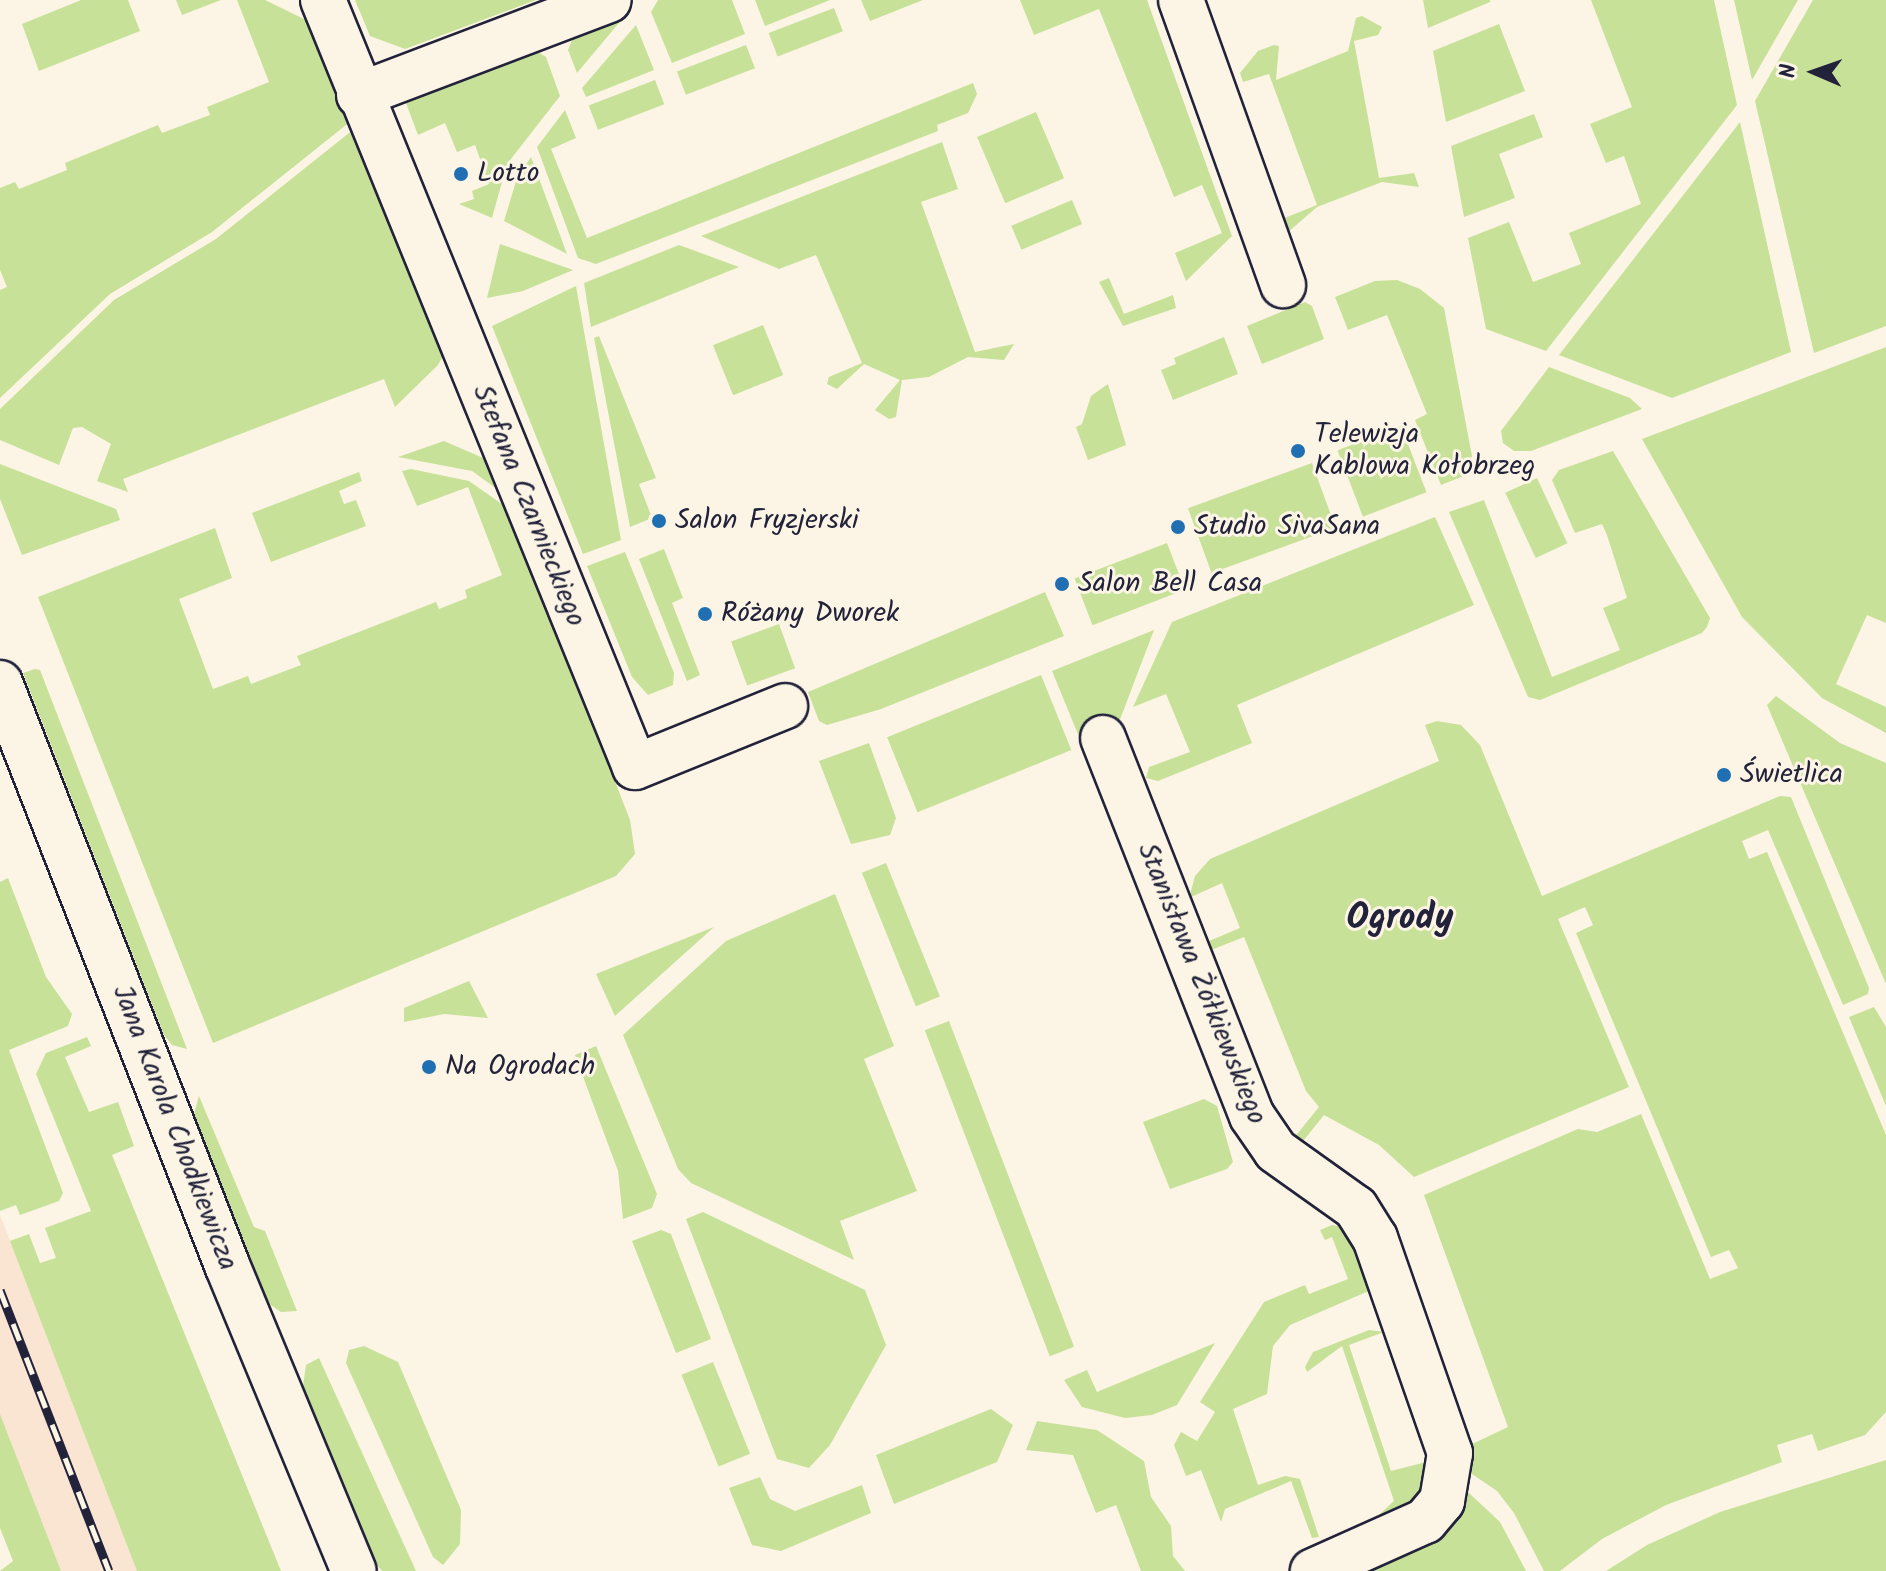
<!DOCTYPE html>
<meta charset="utf-8">
<style>
body{margin:0}
#map{position:relative;width:1886px;height:1571px;overflow:hidden;background:#fcf5e5;font-family:Kalam,sans-serif}
div>[style]{position:absolute}
.built>*{inset:0;background:#f9e5d2}
.green>*{inset:0;background:#c7e198;transform-origin:0 0}
.roads{filter:drop-shadow(2px 0 #22223b) drop-shadow(-2px 0 #22223b) drop-shadow(0 2px #22223b) drop-shadow(0 -2px #22223b)}
.minor>*{height:44px;margin:-22px;padding:0 22px;transform-origin:22px;border-radius:22px;background:#fcf5e5}
.rail>*{height:9px;margin-top:-4.5px;transform-origin:0;background:repeating-linear-gradient(90deg,#fcf5e5 0 18px,#22223b 0 36px);box-sizing:border-box;border-block:2px solid #22223b}
.dots>*{width:22px;height:22px;translate:-50% -50%;box-sizing:border-box;border:4px solid #fcf5e5;border-radius:50%}
span{translate:-50% -50%;white-space:nowrap;text-align:center;line-height:1.15;-webkit-text-stroke:6px #fcf5e5;paint-order:stroke}
.poi-label{font-size:28px;color:#22223b}
.left{translate:0 -50%;text-align:left}
.street-label{font-size:28px;color:#22223b}
.district-label{font-size:36px;color:#22223b;font-weight:700}
.north{position:absolute;left:1774px;top:32px;width:80px;height:80px;-webkit-text-stroke:6px #fcf5e5;paint-order:stroke;rotate:272deg;font-size:22px;font-weight:700;line-height:32px;text-align:center;color:#22223b}
.north::after{content:'';display:block;margin:auto;width:28px;height:36px;background:#22223b;clip-path:polygon(50% 0,100% 100%,50% 72%,0 100%)}
</style>
<div id="map">
<div class="built">
<div style="clip-path:polygon(0 1215px,41px 1320px,137px 1571px,61px 1571px,0 1414px)"></div>
</div>
<div class="green">
<div style="clip-path:polygon(81px 0,128px 0,140px 31px,39px 71px,22px 24px)"></div>
<div style="clip-path:polygon(176px 0,221px 0,182px 15px)"></div>
<div style="clip-path:polygon(237px 0,265px 0,310px 22px,351px 121px,212px 232px,110px 294px,0 398px,0 290px,7px 287px,0 270px,0 188px,15px 182px,19px 189px,67px 170px,65px 163px,158px 125px,162px 133px,210px 115px,207px 107px,269px 82px)"></div>
<div style="clip-path:polygon(355px 0,536px 0,405px 49px,370px 36px)"></div>
<div style="clip-path:polygon(658px 0,732px 0,745px 34px,672px 63px,651px 12px)"></div>
<div style="clip-path:polygon(755px 0,830px 0,765px 26px)"></div>
<div style="clip-path:polygon(861px 0,923px 0,870px 21px)"></div>
<div style="clip-path:polygon(1020px 0,1147px 0,1232px 236px,1186px 281px,1175px 253px,1222px 233px,1202px 185px,1174px 197px,1099px 9px,1034px 35px)"></div>
<div style="clip-path:polygon(1423px 0,1490px 0,1490px 2px,1428px 28px)"></div>
<div style="clip-path:polygon(1591px 0,1714px 0,1737px 105px,1546px 351px,1486px 329px,1468px 238px,1509px 222px,1533px 282px,1581px 264px,1569px 233px,1641px 204px,1624px 156px,1606px 163px,1590px 124px,1632px 107px)"></div>
<div style="clip-path:polygon(1734px 0,1798px 0,1752px 80px)"></div>
<div style="clip-path:polygon(1813px 0,1886px 0,1886px 326px,1814px 353px,1755px 101px)"></div>
<div style="left:834px;top:8px;width:25px;height:70px;rotate:69deg"></div>
<div style="clip-path:polygon(620px 13px,623px 18px,577px 73px,568px 50px,576px 30px)"></div>
<div style="clip-path:polygon(1362px 16px,1382px 27px,1378px 35px,1354px 41px,1379px 178px,1414px 173px,1419px 187px,1382px 182px,1317px 207px,1287px 233px,1282px 219px,1317px 205px,1269px 74px,1243px 82px,1240px 73px,1258px 51px,1274px 45px,1279px 46px,1276px 80px,1348px 51px,1356px 18px)"></div>
<div style="clip-path:polygon(1499px 24px,1525px 91px,1446px 122px,1433px 51px)"></div>
<div style="clip-path:polygon(636px 25px,654px 70px,586px 97px,582px 88px)"></div>
<div style="left:746px;top:45px;width:25px;height:74px;rotate:69deg"></div>
<div style="clip-path:polygon(530px 47px,546px 57px,560px 96px,507px 164px,492px 218px,459px 204px,474px 199px,472px 191px,489px 184px,475px 145px,457px 152px,445px 123px,418px 135px,403px 95px)"></div>
<div style="left:655px;top:80px;width:26px;height:71px;rotate:69deg"></div>
<div style="clip-path:polygon(973px 83px,977px 94px,968px 113px,937px 125px,938px 131px,596px 264px,578px 258px,537px 147px,565px 110px,576px 138px,551px 149px,587px 238px)"></div>
<div style="left:1036px;top:112px;width:72px;height:64px;rotate:67deg"></div>
<div style="clip-path:polygon(1534px 114px,1543px 137px,1499px 154px,1515px 198px,1464px 217px,1451px 146px)"></div>
<div style="clip-path:polygon(1740px 122px,1791px 352px,1672px 398px,1559px 355px)"></div>
<div style="clip-path:polygon(354px 129px,445px 352px,438px 365px,395px 407px,384px 379px,123px 479px,128px 492px,97px 481px,111px 444px,82px 427px,73px 428px,59px 465px,0 440px,0 409px,114px 300px,216px 239px)"></div>
<div style="clip-path:polygon(942px 142px,958px 189px,921px 202px,975px 352px,1014px 344px,1004px 360px,968px 357px,929px 377px,902px 380px,896px 417px,889px 419px,875px 410px,900px 380px,864px 364px,837px 389px,827px 384px,829px 377px,862px 363px,816px 255px,779px 269px,701px 236px)"></div>
<div style="clip-path:polygon(531px 157px,567px 254px,504px 221px,517px 178px)"></div>
<div style="left:1072px;top:200px;width:26px;height:66px;rotate:67deg"></div>
<div style="clip-path:polygon(500px 244px,573px 270px,523px 291px,487px 298px)"></div>
<div style="clip-path:polygon(679px 245px,739px 267px,591px 327px,584px 283px)"></div>
<div style="clip-path:polygon(1109px 278px,1124px 314px,1173px 295px,1176px 308px,1123px 326px,1099px 282px)"></div>
<div style="clip-path:polygon(1397px 280px,1420px 289px,1444px 308px,1472px 456px,1466px 475px,1441px 485px,1415px 420px,1427px 414px,1387px 315px,1348px 330px,1335px 297px,1375px 281px)"></div>
<div style="clip-path:polygon(576px 286px,621px 540px,583px 554px,492px 326px)"></div>
<div style="clip-path:polygon(1305px 302px,1312px 306px,1324px 339px,1262px 364px,1247px 326px)"></div>
<div style="left:763px;top:325px;width:54px;height:54px;rotate:68deg"></div>
<div style="clip-path:polygon(599px 336px,656px 478px,639px 484px,652px 518px,630px 527px,594px 338px)"></div>
<div style="clip-path:polygon(1224px 337px,1238px 374px,1173px 400px,1161px 370px,1176px 364px,1174px 358px)"></div>
<div style="clip-path:polygon(1886px 347px,1886px 623px,1867px 615px,1836px 684px,1886px 707px,1886px 733px,1822px 698px,1742px 617px,1642px 439px)"></div>
<div style="clip-path:polygon(1549px 367px,1630px 398px,1642px 409px,1531px 451px,1514px 451px,1503px 443px,1501px 431px)"></div>
<div style="clip-path:polygon(1108px 384px,1126px 445px,1088px 460px,1076px 427px,1082px 424px,1091px 396px)"></div>
<div style="left:1401px;top:426px;width:71px;height:68px;rotate:69deg"></div>
<div style="clip-path:polygon(444px 441px,490px 461px,501px 492px,472px 471px,398px 457px)"></div>
<div style="clip-path:polygon(1613px 451px,1710px 618px,1707px 627px,1702px 633px,1540px 700px,1528px 697px,1449px 512px,1484px 500px,1552px 677px,1620px 650px,1603px 608px,1627px 598px,1607px 535px,1602px 524px,1575px 533px,1552px 480px,1559px 470px)"></div>
<div style="left:1312px;top:463px;width:69px;height:132px;rotate:70deg"></div>
<div style="clip-path:polygon(0 464px,116px 509px,120px 520px,22px 555px,0 499px)"></div>
<div style="clip-path:polygon(411px 469px,469px 481px,509px 509px,630px 820px,635px 854px,616px 876px,213px 1043px,38px 597px,215px 528px,232px 578px,179px 599px,213px 689px,248px 676px,251px 684px,301px 665px,297px 656px,436px 602px,439px 609px,467px 598px,465px 590px,502px 575px,468px 487px,417px 506px,402px 471px)"></div>
<div style="clip-path:polygon(359px 472px,362px 481px,339px 491px,344px 504px,356px 500px,366px 526px,271px 562px,252px 513px)"></div>
<div style="left:1537px;top:478px;width:72px;height:35px;rotate:65deg"></div>
<div style="clip-path:polygon(1435px 517px,1474px 605px,1237px 705px,1252px 743px,1158px 781px,1146px 778px,1149px 767px,1190px 752px,1166px 694px,1133px 707px,1172px 622px)"></div>
<div style="left:1167px;top:543px;width:50px;height:99px;rotate:69deg"></div>
<div style="clip-path:polygon(664px 549px,683px 598px,672px 603px,700px 675px,687px 681px,639px 559px)"></div>
<div style="clip-path:polygon(625px 552px,674px 673px,673px 685px,648px 695px,632px 677px,587px 566px)"></div>
<div style="clip-path:polygon(1045px 592px,1064px 636px,881px 709px,827px 725px,819px 721px,808px 692px)"></div>
<div style="left:779px;top:624px;width:47px;height:51px;rotate:70deg"></div>
<div style="clip-path:polygon(1154px 630px,1116px 730px,1082px 744px,1052px 671px)"></div>
<div style="clip-path:polygon(35px 669px,40px 670px,187px 1049px,172px 1045px,164px 1035px,23px 673px)"></div>
<div style="left:1041px;top:675px;width:81px;height:166px;rotate:68deg"></div>
<div style="clip-path:polygon(1776px 696px,1840px 743px,1886px 763px,1886px 984px,1767px 705px)"></div>
<div style="clip-path:polygon(1437px 721px,1461px 725px,1480px 745px,1542px 896px,1780px 796px,1791px 797px,1869px 988px,1868px 994px,1843px 1005px,1768px 830px,1742px 841px,1749px 859px,1767px 852px,1886px 1135px,1886px 1412px,1865px 1435px,1818px 1451px,1812px 1434px,1777px 1445px,1782px 1462px,1666px 1505px,1602px 1539px,1560px 1571px,1544px 1571px,1514px 1513px,1497px 1491px,1472px 1474px,1470px 1445px,1508px 1427px,1424px 1195px,1578px 1129px,1597px 1132px,1641px 1114px,1710px 1279px,1738px 1268px,1729px 1250px,1711px 1257px,1576px 933px,1593px 925px,1585px 907px,1558px 919px,1629px 1087px,1414px 1177px,1379px 1145px,1324px 1115px,1300px 1145px,1293px 1139px,1319px 1107px,1306px 1091px,1244px 937px,1206px 952px,1202px 944px,1240px 928px,1222px 883px,1189px 898px,1195px 876px,1210px 859px,1439px 761px,1425px 725px)"></div>
<div style="clip-path:polygon(869px 743px,896px 818px,890px 835px,851px 844px,819px 761px)"></div>
<div style="left:886px;top:863px;width:144px;height:26px;rotate:68deg"></div>
<div style="clip-path:polygon(8px 878px,46px 977px,72px 1014px,68px 1026px,9px 1050px,63px 1193px,59px 1201px,20px 1215px,16px 1205px,0 1211px,0 882px)"></div>
<div style="clip-path:polygon(835px 894px,894px 1046px,864px 1059px,917px 1191px,840px 1221px,854px 1260px,691px 1183px,678px 1169px,623px 1035px,726px 941px)"></div>
<div style="clip-path:polygon(714px 927px,615px 1016px,596px 974px)"></div>
<div style="clip-path:polygon(469px 981px,488px 1018px,444px 1014px,404px 1022px,404px 1008px)"></div>
<div style="clip-path:polygon(1874px 1007px,1886px 1027px,1886px 1106px,1849px 1017px)"></div>
<div style="left:949px;top:1021px;width:349px;height:26px;rotate:69deg"></div>
<div style="clip-path:polygon(87px 1037px,91px 1046px,65px 1057px,89px 1112px,118px 1102px,134px 1146px,112px 1155px,281px 1571px,137px 1571px,10px 1241px,29px 1234px,40px 1263px,56px 1258px,45px 1228px,91px 1211px,36px 1074px,46px 1053px)"></div>
<div style="clip-path:polygon(596px 1046px,657px 1194px,652px 1208px,623px 1219px,618px 1171px,575px 1055px)"></div>
<div style="clip-path:polygon(199px 1096px,254px 1227px,265px 1231px,297px 1311px,281px 1312px,268px 1303px,194px 1114px)"></div>
<div style="clip-path:polygon(1204px 1099px,1217px 1106px,1233px 1162px,1227px 1169px,1170px 1189px,1143px 1122px)"></div>
<div style="clip-path:polygon(703px 1212px,865px 1290px,886px 1345px,830px 1445px,809px 1468px,777px 1459px,686px 1219px)"></div>
<div style="clip-path:polygon(1332px 1225px,1343px 1227px,1356px 1244px,1371px 1290px,1290px 1325px,1273px 1346px,1267px 1394px,1233px 1409px,1258px 1485px,1285px 1476px,1300px 1479px,1319px 1537px,1312px 1538px,1291px 1481px,1225px 1509px,1221px 1522px,1201px 1470px,1186px 1476px,1174px 1445px,1181px 1432px,1197px 1441px,1215px 1412px,1200px 1402px,1264px 1302px,1305px 1285px,1309px 1294px,1348px 1279px,1332px 1237px,1325px 1240px,1320px 1230px)"></div>
<div style="clip-path:polygon(661px 1230px,671px 1234px,711px 1339px,676px 1353px,632px 1241px)"></div>
<div style="clip-path:polygon(1369px 1330px,1384px 1332px,1349px 1345px,1391px 1471px,1430px 1461px,1423px 1492px,1412px 1506px,1367px 1526px,1394px 1501px,1342px 1346px,1307px 1372px,1305px 1367px,1313px 1352px)"></div>
<div style="clip-path:polygon(1215px 1343px,1177px 1405px,1152px 1415px,1125px 1418px,1082px 1407px,1064px 1380px,1087px 1370px,1097px 1392px)"></div>
<div style="clip-path:polygon(364px 1346px,398px 1362px,461px 1510px,460px 1544px,443px 1565px,433px 1557px,346px 1363px,349px 1350px)"></div>
<div style="clip-path:polygon(319px 1358px,416px 1571px,382px 1571px,377px 1565px,303px 1386px,306px 1365px)"></div>
<div style="left:713px;top:1362px;width:99px;height:34px;rotate:68deg"></div>
<div style="clip-path:polygon(991px 1409px,1013px 1425px,997px 1462px,894px 1504px,876px 1455px)"></div>
<div style="clip-path:polygon(0 1414px,61px 1571px,0 1571px,13px 1561px,0 1528px)"></div>
<div style="clip-path:polygon(1037px 1421px,1097px 1430px,1144px 1461px,1151px 1497px,1171px 1526px,1173px 1556px,1185px 1571px,1141px 1571px,1116px 1505px,1096px 1513px,1073px 1455px,1026px 1450px)"></div>
<div style="clip-path:polygon(1886px 1460px,1886px 1571px,1606px 1571px,1647px 1545px,1720px 1512px)"></div>
<div style="clip-path:polygon(760px 1477px,770px 1499px,795px 1511px,862px 1485px,871px 1513px,781px 1551px,752px 1545px,729px 1488px)"></div>
<div style="clip-path:polygon(1468px 1492px,1500px 1522px,1526px 1571px,1366px 1571px,1433px 1541px)"></div>
</div>
<div class="roads">
<div class="minor">
<div style="left:323px;top:0;width:828px;rotate:67.86deg"></div>
<div style="left:635px;top:767px;width:162px;rotate:-22.1deg"></div>
<div style="left:1181px;top:0;width:303px;rotate:70.3deg"></div>
<div style="left:359px;top:95px;width:267px;rotate:-20.8deg"></div>
<div style="left:0;top:683px;width:625px;rotate:68.69deg"></div>
<div style="left:227px;top:1265px;width:331px;rotate:67.5deg"></div>
<div style="left:1103px;top:738px;width:406px;rotate:68.5deg"></div>
<div style="left:1252px;top:1116px;width:42px;rotate:55.6deg"></div>
<div style="left:1276px;top:1151px;width:98px;rotate:35.5deg"></div>
<div style="left:1356px;top:1208px;width:36px;rotate:58deg"></div>
<div style="left:1375px;top:1238px;width:228px;rotate:70.8deg"></div>
<div style="left:1450px;top:1453px;width:49px;rotate:99.5deg"></div>
<div style="left:1442px;top:1501px;width:26px;rotate:130deg"></div>
<div style="left:1425px;top:1521px;width:123px;rotate:155.9deg"></div>
</div>
</div>
<div class="rail">
<div style="left:0;top:1290px;width:301px;rotate:68.8deg"></div>
</div>
<div class="dots">
<div style="left:461px;top:174px;background:#1f6fb2"></div>
<div style="left:1298px;top:451px;background:#1f6fb2"></div>
<div style="left:659px;top:521px;background:#1f6fb2"></div>
<div style="left:1178px;top:527px;background:#1f6fb2"></div>
<div style="left:1062px;top:584px;background:#1f6fb2"></div>
<div style="left:705px;top:614px;background:#1f6fb2"></div>
<div style="left:1724px;top:775px;background:#1f6fb2"></div>
<div style="left:429px;top:1067px;background:#1f6fb2"></div>
</div>
<div class="poi-label">
<span class="left" style="left:477px;top:174px">Lotto</span>
<span class="left" style="left:1314px;top:451px">Telewizja<br>Kablowa Kołobrzeg</span>
<span class="left" style="left:675px;top:521px">Salon Fryzjerski</span>
<span class="left" style="left:1194px;top:527px">Studio SivaSana</span>
<span class="left" style="left:1078px;top:584px">Salon Bell Casa</span>
<span class="left" style="left:721px;top:614px">Różany Dworek</span>
<span class="left" style="left:1740px;top:775px">Świetlica</span>
<span class="left" style="left:445px;top:1067px">Na Ogrodach</span>
</div>
<div class="street-label">
<span style="left:528px;top:506px;rotate:68deg">Stefana Czarnieckiego</span>
<span style="left:1201px;top:984px;rotate:68deg">Stanisława Żółkiewskiego</span>
<span style="left:174px;top:1128px;rotate:69deg">Jana Karola Chodkiewicza</span>
</div>
<div class="district-label">
<span style="left:1400px;top:919px">Ogrody</span>
</div>
<div class="north">N</div>
</div>
